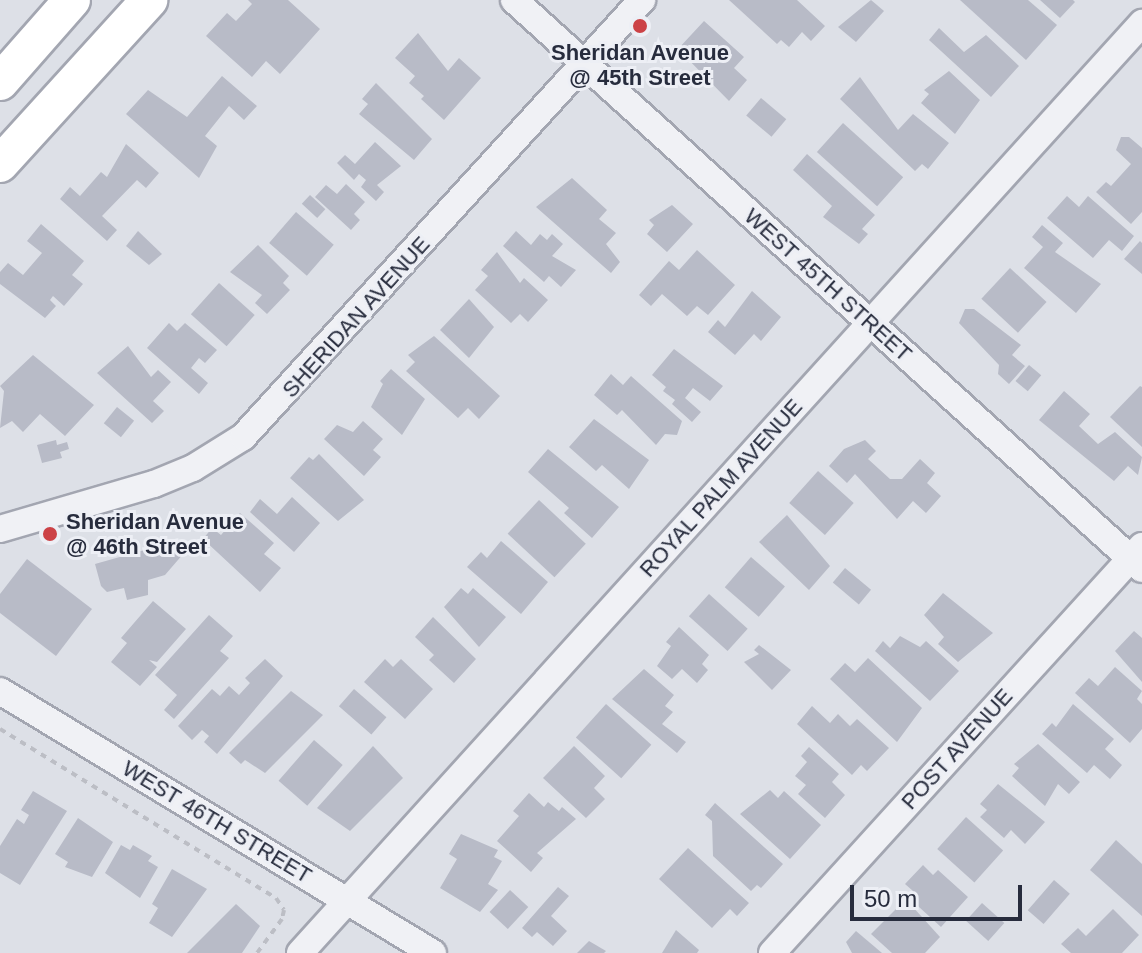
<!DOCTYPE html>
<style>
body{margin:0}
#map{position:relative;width:1142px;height:953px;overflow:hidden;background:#dde0e7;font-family:Arial,sans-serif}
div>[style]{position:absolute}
.building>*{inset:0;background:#b8bbc7;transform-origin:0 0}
.path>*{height:4px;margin-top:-2px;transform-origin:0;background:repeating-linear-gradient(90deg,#bcbec5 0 6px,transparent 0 12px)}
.roads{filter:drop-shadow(2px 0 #a3a6b1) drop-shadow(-2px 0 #a3a6b1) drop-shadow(0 2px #a3a6b1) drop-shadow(0 -2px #a3a6b1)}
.street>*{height:26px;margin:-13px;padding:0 13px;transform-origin:13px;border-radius:13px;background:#f0f1f5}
.secondary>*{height:36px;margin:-18px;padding:0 18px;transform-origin:18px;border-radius:18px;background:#fff}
.dots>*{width:22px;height:22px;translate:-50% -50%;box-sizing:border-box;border:4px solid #edeff5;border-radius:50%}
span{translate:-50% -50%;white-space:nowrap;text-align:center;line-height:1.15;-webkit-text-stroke:6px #edeff5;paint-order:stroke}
.poi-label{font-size:22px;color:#272c3d;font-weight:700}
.left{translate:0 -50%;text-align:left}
.street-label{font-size:22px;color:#272c3d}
.scale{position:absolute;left:850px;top:885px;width:172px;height:36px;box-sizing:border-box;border:4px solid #272c3d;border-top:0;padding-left:10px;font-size:24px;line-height:28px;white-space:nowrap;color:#272c3d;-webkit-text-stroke:6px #edeff5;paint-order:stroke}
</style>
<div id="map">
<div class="building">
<div style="clip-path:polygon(248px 0,288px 0,320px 29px,280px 74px,266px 61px,252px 77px,206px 36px,227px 13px,236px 21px,252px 4px)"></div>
<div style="clip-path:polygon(729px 0,797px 0,825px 26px,811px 41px,802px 32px,789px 47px,781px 40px,777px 44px)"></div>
<div style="clip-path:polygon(871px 0,884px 11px,856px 42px,838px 27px)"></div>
<div style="clip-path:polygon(960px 0,1028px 0,1057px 25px,1026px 60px)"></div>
<div style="clip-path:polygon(1040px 0,1073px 0,1075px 2px,1060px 18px)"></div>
<div style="clip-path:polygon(704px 21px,744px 57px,734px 68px,747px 80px,729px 101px,678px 49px)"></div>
<div style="clip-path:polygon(939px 28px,964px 52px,986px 35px,1019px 66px,991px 97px,929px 40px)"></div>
<div style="clip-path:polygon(418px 33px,448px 71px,459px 58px,481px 78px,444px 120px,421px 99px,424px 96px,409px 83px,415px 76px,395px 58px)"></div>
<div style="clip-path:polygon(949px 71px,980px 100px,955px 134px,921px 103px,929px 94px,924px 90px)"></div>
<div style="clip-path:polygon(222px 76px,257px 106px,244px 120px,229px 106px,205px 136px,217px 146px,199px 178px,126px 114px,148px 90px,187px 117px)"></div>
<div style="clip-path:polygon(860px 77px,898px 130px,913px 114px,949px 143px,928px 169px,922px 164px,915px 171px,840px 99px)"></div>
<div style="clip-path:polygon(376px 83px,432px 139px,414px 160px,359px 114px,368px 104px,362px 99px)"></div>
<div style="left:761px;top:98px;width:33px;height:23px;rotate:40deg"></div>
<div style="left:843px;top:123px;width:81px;height:39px;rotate:42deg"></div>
<div style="clip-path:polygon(1121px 137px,1129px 137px,1142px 148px,1142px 212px,1131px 224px,1096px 192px,1106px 182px,1111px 186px,1131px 164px,1116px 150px)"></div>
<div style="clip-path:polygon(375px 142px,401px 166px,377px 185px,384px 192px,376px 201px,361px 187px,366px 180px,359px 174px,354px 180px,337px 163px,345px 155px,355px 164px)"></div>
<div style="clip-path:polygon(126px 144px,159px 173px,146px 188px,137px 180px,102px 216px,117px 230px,107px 241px,60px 199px,70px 187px,80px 196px,101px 172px,107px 177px)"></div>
<div style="clip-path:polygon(807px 154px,875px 215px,862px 229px,868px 234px,859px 244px,823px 217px,832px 206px,793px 170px)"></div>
<div style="clip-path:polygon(572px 178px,607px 210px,599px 219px,616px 233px,606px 244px,620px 262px,611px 273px,536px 207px)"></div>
<div style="clip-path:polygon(346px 184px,365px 202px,354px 214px,360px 220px,351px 230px,315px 197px,326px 185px,337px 194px)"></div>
<div style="left:310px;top:195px;width:21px;height:12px;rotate:43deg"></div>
<div style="clip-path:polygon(1067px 196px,1079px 207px,1088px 196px,1134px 236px,1122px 251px,1109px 240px,1093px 258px,1047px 218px)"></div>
<div style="clip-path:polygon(672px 205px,693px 224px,667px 252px,647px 234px,654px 225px,649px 220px)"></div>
<div style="left:296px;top:212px;width:50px;height:41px;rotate:41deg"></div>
<div style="clip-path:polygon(41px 224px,84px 261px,72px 275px,83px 284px,64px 306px,53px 296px,50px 300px,56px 306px,45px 318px,0 284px,0 272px,8px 263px,23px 275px,42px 253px,27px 241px)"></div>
<div style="clip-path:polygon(1042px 225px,1063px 243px,1055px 252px,1101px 284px,1076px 313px,1024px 268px,1043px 247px,1032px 237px)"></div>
<div style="clip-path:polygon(138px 231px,162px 254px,149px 265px,126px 246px)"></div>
<div style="clip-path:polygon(516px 231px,531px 245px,540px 234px,547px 240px,552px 234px,563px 244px,552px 256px,576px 270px,561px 287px,549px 276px,544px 282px,503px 246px)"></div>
<div style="clip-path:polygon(1140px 241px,1142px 243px,1142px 274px,1124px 259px)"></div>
<div style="clip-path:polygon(258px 245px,289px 276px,283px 283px,290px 290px,267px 314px,255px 303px,262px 295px,230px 272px)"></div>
<div style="clip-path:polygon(697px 250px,735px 285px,708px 315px,697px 306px,687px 316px,662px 294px,651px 306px,639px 295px,669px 261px,679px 270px)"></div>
<div style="clip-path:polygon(497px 252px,520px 283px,524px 278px,548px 300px,528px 322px,520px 314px,511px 323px,475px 290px,488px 276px,481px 270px)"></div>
<div style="left:1010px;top:268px;width:50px;height:42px;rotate:43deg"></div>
<div style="left:219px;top:283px;width:48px;height:42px;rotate:42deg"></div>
<div style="clip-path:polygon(752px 291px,781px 317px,761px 341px,754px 334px,735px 355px,708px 332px,718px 320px,725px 327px)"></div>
<div style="clip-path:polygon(469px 299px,494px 327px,469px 358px,440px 330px)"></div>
<div style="clip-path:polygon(965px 309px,974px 309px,1021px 345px,1012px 355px,1025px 366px,1009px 384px,998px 374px,999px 365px,959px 323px)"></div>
<div style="clip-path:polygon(169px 323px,177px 331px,185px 323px,217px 350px,205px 363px,199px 358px,191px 368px,208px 383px,199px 394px,147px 348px)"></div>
<div style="clip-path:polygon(434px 336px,500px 396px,479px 419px,468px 408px,458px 418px,406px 371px,415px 362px,408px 355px)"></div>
<div style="clip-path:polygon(128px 346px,151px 377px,158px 370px,171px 382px,153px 401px,164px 411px,152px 423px,97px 373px)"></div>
<div style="clip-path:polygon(674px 349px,723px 386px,710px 401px,693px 388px,685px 398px,701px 412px,692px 422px,672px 404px,675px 400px,663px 391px,666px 387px,652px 375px)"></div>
<div style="clip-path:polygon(33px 355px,94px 405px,65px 436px,40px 414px,23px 432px,12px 421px,0 428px,4px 391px,0 386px)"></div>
<div style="left:1029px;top:365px;width:16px;height:21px;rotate:40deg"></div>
<div style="clip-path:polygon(391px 369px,425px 399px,402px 435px,371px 407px,383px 384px,380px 381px)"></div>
<div style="clip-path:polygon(611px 374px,623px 385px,631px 376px,682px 421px,677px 435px,665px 434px,656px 445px,622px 410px,617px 415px,594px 395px)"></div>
<div style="clip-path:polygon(1140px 386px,1142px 387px,1142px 447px,1110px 417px)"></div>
<div style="clip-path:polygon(1064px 391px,1090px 414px,1079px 426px,1098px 444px,1115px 432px,1142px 457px,1138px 475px,1128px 466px,1114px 481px,1039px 420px)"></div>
<div style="left:117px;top:407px;width:22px;height:21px;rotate:39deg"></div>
<div style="clip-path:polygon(594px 419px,649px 460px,629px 489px,602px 465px,596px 471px,569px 447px)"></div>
<div style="clip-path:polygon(363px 421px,383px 439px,373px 450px,381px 457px,364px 476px,324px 439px,337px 425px,353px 432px)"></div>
<div style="clip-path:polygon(56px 440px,57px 445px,67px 442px,69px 449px,60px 452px,62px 458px,42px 463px,37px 445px)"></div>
<div style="clip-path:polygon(865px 440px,876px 451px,868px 459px,890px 479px,902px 479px,920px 459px,935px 473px,927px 483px,941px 496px,926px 513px,913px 501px,897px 519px,855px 474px,847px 483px,829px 466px,844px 449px)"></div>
<div style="clip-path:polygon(548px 449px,619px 507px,592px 538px,564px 513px,569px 508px,528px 472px)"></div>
<div style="clip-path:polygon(319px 454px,364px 500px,338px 521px,290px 478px,309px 457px,313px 460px)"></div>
<div style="left:818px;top:471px;width:48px;height:43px;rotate:42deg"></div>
<div style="clip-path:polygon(292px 497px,320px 523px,294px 552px,250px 512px,260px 499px,277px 514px)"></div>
<div style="left:539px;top:500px;width:64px;height:46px;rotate:43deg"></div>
<div style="clip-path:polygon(240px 513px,274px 543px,264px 554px,281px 568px,260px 592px,203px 539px,212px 528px,221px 535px)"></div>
<div style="clip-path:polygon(787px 515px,830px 566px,809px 590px,759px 542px)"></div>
<div style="clip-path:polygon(169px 539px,184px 553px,165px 575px,148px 580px,148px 595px,127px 600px,124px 588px,107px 592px,101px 586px,95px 564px,155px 547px,157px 553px)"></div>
<div style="clip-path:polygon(501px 541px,548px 582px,521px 614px,467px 567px,481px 552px,487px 558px)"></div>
<div style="left:751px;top:557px;width:45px;height:40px;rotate:41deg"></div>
<div style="clip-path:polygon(27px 559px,92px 609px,56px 656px,0 613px,0 594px)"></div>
<div style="left:845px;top:568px;width:34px;height:19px;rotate:40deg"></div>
<div style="clip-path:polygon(461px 588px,468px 594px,473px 588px,506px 617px,479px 647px,444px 607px)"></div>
<div style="clip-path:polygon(943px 593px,993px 633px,958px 662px,938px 644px,944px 637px,924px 615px)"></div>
<div style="left:709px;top:594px;width:52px;height:30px;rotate:42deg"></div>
<div style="clip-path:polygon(153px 601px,186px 629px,157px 662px,149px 660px,157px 667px,140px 686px,111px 662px,127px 643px,121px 638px)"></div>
<div style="clip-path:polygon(209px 615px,233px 636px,220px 651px,229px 658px,174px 719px,164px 710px,177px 695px,155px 675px)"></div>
<div style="clip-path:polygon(433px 617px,476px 659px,454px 683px,429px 660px,434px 655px,415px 637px)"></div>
<div style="clip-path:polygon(679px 627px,709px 655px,702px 664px,708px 670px,697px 683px,682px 669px,672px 679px,657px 666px,671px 646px,666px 642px)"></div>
<div style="clip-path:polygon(1134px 631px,1142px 638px,1142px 682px,1115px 651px)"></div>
<div style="clip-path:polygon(900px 636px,920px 647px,926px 641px,959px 671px,930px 701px,875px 651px,883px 641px,890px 648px)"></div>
<div style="clip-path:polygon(759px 645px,791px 670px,772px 690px,744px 662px,759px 654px,754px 650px)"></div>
<div style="clip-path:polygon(868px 658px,922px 708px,897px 742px,830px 679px,845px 663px,855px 672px)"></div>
<div style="clip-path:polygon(265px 659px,283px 676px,217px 754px,204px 742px,209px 736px,202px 730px,192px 740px,178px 726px,212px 689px,220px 696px,229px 686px,239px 695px,250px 683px,245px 678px)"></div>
<div style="clip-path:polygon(385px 659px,393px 667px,401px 659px,433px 689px,405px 719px,364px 682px)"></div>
<div style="clip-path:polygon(1115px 667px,1142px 691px,1137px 699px,1142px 704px,1142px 729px,1130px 743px,1075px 693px,1089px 678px,1098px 686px)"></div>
<div style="clip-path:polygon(644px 669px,674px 695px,665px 706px,673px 712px,662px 724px,686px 742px,677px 753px,612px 699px)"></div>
<div style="left:354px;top:689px;width:43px;height:23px;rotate:41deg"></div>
<div style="clip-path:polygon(291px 691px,323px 715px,265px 773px,245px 760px,241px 764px,229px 753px)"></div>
<div style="left:606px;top:704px;width:61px;height:45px;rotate:42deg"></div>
<div style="clip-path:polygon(1073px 704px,1114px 739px,1105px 749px,1122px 765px,1110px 779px,1094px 765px,1087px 773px,1042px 734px,1052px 723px,1056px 727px)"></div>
<div style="clip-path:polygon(812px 706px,830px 723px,838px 714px,850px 726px,857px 719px,889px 748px,867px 771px,861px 765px,852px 775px,797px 724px)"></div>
<div style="left:314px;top:740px;width:38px;height:54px;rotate:41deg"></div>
<div style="clip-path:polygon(1038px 744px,1080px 782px,1069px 794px,1058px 784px,1045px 806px,1012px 776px,1019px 768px,1014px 764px)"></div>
<div style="clip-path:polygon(373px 746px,403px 778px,350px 831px,317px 808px)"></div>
<div style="clip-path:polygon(574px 746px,605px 776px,594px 788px,605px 799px,586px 818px,543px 778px)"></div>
<div style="clip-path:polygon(809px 747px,839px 774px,832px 782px,845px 795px,825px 818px,798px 794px,806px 785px,795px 776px,807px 762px,801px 756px)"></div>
<div style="clip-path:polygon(998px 784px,1045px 822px,1025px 844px,1011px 830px,1004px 838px,980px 817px,987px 810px,980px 804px)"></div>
<div style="clip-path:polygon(770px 790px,778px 798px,784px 791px,821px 825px,790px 859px,740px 814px)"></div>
<div style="clip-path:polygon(33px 791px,67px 811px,20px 885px,0 873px,0 846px,17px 819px,24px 824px,29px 815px,21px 810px)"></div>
<div style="clip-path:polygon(529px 793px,544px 807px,548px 802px,559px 811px,562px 807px,576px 819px,537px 853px,543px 858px,531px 872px,497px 841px,519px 816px,513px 811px)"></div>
<div style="clip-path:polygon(715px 803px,783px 864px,761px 888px,757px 885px,751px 891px,713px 856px,712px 821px,705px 815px)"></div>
<div style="left:966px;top:817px;width:50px;height:43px;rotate:42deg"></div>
<div style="clip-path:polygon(78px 818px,113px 842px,92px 877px,65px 867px,68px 862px,55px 854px)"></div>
<div style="clip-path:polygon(461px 834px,498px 850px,494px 857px,502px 861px,488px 884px,498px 890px,480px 912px,440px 888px,457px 859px,449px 854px)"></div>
<div style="clip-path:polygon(1116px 840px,1142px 864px,1142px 916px,1090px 870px)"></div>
<div style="clip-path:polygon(121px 845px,130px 850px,133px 845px,152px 856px,148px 861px,158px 867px,140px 898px,105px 873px)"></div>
<div style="clip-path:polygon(688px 848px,749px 903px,737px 916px,730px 909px,712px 928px,659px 879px)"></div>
<div style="clip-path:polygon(923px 865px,933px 875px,938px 870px,968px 897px,941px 927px,908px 897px,913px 891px,905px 884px)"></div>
<div style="clip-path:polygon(172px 869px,207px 889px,172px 937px,149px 923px,158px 908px,152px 904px)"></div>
<div style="left:1054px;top:880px;width:21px;height:40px;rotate:41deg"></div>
<div style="clip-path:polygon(558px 887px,569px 896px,551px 916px,567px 931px,553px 946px,537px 932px,532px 937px,522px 928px)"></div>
<div style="left:510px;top:890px;width:25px;height:30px;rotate:43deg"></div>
<div style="left:982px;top:903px;width:30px;height:24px;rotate:42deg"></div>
<div style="clip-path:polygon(236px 904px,260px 926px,242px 953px,187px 953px)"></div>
<div style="clip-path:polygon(901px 904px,912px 906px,940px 937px,925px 953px,892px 953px,871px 934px)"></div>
<div style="clip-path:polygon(1113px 909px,1139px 935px,1122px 953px,1071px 953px,1061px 944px,1078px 928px,1086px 936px)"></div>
<div style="clip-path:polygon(676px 930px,699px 950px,697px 953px,662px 953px)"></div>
<div style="clip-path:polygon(856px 931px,882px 953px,852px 953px,846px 942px)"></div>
<div style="clip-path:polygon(589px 941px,606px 951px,604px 953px,577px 953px)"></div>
</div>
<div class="path">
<div style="left:0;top:729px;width:324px;rotate:31.5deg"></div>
<div style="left:276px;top:898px;width:14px;rotate:56deg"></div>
<div style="left:284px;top:910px;width:9px;rotate:103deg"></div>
<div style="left:282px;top:919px;width:42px;rotate:126.3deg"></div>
</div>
<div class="roads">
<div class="street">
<div style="left:514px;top:0;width:847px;rotate:42.18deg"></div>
<div style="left:0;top:529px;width:160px;rotate:-16.3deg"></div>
<div style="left:154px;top:484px;width:42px;rotate:-22.3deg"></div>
<div style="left:193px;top:468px;width:59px;rotate:-31.8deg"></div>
<div style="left:243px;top:437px;width:592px;rotate:-47.6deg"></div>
<div style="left:0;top:691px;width:506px;rotate:31.18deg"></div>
<div style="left:300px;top:953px;width:1255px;rotate:-47.84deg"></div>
<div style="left:772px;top:953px;width:550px;rotate:-47.73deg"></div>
</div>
<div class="secondary">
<div style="left:0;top:82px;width:109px;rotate:-48.7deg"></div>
<div style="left:0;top:164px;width:222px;rotate:-47.7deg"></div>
</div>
</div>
<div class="dots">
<div style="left:640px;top:26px;background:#cc4246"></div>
<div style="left:50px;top:534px;background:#cc4246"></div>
</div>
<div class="poi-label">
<span style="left:640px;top:65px">Sheridan Avenue<br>@ 45th Street</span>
<span class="left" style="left:66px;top:534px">Sheridan Avenue<br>@ 46th Street</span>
</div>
<div class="street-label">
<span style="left:828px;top:285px;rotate:42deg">WEST 45TH STREET</span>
<span style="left:356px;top:317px;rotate:-48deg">SHERIDAN AVENUE</span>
<span style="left:721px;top:488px;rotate:-48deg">ROYAL PALM AVENUE</span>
<span style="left:957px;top:749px;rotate:-48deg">POST AVENUE</span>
<span style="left:217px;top:822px;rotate:31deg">WEST 46TH STREET</span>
</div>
<div class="scale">50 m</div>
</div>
